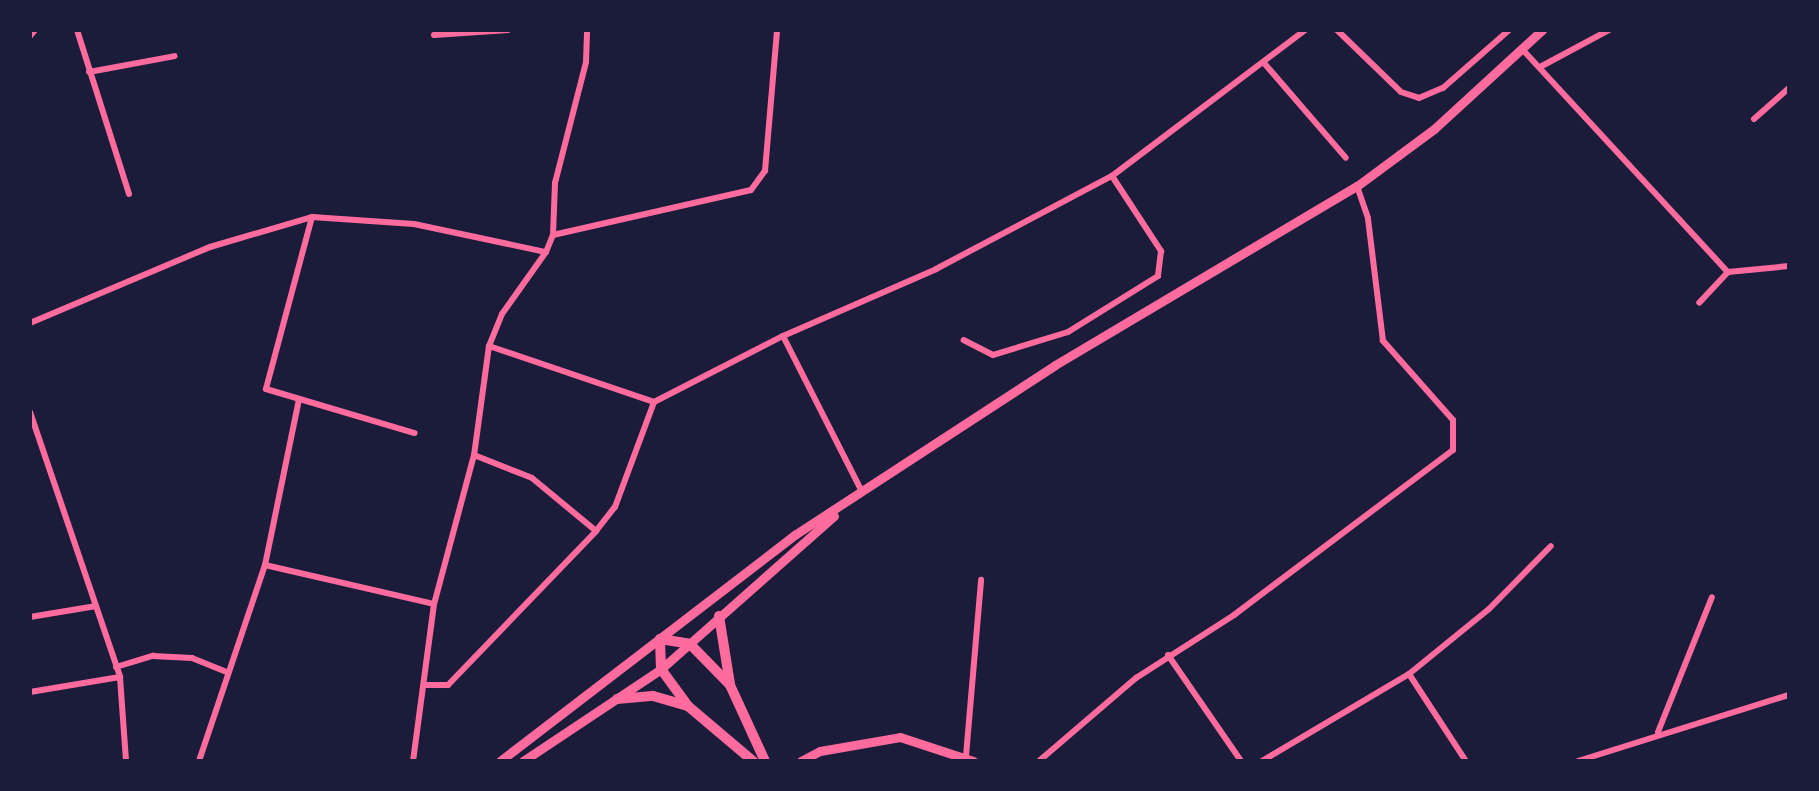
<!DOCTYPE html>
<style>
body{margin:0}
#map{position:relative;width:1819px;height:791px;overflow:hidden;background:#1b1b3a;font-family:"Crimson Pro",serif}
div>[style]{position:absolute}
.minor>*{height:6px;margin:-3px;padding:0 3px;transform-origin:3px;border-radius:3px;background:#ff6b9d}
.tertiary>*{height:9px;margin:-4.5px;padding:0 4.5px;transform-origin:4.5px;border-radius:4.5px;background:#ff6b9d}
.secondary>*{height:10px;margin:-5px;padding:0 5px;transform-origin:5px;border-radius:5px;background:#ff6b9d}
span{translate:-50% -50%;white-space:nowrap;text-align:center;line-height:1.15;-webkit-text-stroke:10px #1b1b3a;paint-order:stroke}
.frame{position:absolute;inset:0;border:32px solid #1b1b3a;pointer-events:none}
</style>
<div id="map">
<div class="minor">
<div style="left:77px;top:30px;width:172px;rotate:72.4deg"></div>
<div style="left:1337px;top:30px;width:89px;rotate:44.1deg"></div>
<div style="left:1401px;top:92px;width:19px;rotate:18deg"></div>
<div style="left:1419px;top:98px;width:26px;rotate:-23deg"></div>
<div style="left:1443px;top:88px;width:88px;rotate:-41.3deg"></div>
<div style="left:434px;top:35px;width:74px;rotate:-3.9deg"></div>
<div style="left:30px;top:36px;width:8px;rotate:-50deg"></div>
<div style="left:1522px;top:49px;width:304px;rotate:47.3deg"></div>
<div style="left:1728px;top:272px;width:42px;rotate:133.1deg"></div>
<div style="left:1264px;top:63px;width:125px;rotate:49.2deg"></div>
<div style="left:1540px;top:67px;width:78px;rotate:-28.2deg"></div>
<div style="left:89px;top:72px;width:87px;rotate:-10.5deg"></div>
<div style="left:1754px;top:119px;width:47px;rotate:-41.5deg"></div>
<div style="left:1112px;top:176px;width:242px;rotate:-37.1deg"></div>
<div style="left:312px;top:217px;width:102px;rotate:3.9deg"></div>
<div style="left:414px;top:224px;width:135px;rotate:12deg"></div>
<div style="left:546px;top:252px;width:76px;rotate:125.4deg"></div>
<div style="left:502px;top:314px;width:35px;rotate:112deg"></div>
<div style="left:489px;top:346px;width:110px;rotate:97.8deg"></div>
<div style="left:474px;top:455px;width:154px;rotate:105deg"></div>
<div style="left:434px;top:604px;width:158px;rotate:97.6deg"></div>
<div style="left:553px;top:235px;width:52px;rotate:-87.8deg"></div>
<div style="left:555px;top:183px;width:125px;rotate:-75.6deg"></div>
<div style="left:586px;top:62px;width:32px;rotate:-88deg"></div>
<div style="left:546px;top:252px;width:18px;rotate:-68deg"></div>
<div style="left:553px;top:235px;width:203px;rotate:-12.8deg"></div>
<div style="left:751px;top:190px;width:24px;rotate:-54deg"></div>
<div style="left:765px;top:171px;width:142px;rotate:-85.1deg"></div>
<div style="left:1728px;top:272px;width:61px;rotate:-5.6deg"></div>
<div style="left:30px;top:323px;width:195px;rotate:-22.9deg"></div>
<div style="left:210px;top:247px;width:106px;rotate:-16.4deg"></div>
<div style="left:312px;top:217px;width:178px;rotate:105deg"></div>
<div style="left:266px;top:389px;width:155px;rotate:16.5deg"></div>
<div style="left:783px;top:336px;width:167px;rotate:-23.6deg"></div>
<div style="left:936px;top:269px;width:199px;rotate:-27.9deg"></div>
<div style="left:1112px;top:176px;width:90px;rotate:56.8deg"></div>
<div style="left:1161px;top:251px;width:25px;rotate:97deg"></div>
<div style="left:1158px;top:276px;width:106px;rotate:148.1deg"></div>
<div style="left:1068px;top:332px;width:78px;rotate:163deg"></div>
<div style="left:993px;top:355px;width:33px;rotate:-153deg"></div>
<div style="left:489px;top:346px;width:174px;rotate:18.7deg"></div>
<div style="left:654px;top:402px;width:145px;rotate:-27.1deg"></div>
<div style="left:783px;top:336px;width:175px;rotate:63.1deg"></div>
<div style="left:30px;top:412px;width:280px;rotate:71.2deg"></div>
<div style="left:120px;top:677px;width:84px;rotate:85.9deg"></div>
<div style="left:474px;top:455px;width:62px;rotate:21.6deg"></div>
<div style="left:532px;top:478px;width:83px;rotate:39.6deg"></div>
<div style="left:265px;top:565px;width:173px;rotate:13deg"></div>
<div style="left:30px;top:617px;width:67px;rotate:-9.5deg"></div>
<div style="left:1168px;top:655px;width:129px;rotate:55.4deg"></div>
<div style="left:116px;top:667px;width:39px;rotate:-17deg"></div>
<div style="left:153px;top:656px;width:39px;rotate:3deg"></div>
<div style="left:192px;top:658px;width:38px;rotate:22deg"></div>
<div style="left:1409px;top:674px;width:104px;rotate:56.8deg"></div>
<div style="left:426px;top:685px;width:22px"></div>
<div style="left:448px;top:685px;width:214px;rotate:-46.1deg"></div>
<div style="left:596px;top:531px;width:31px;rotate:-52deg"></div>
<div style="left:615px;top:507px;width:112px;rotate:-69.6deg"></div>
<div style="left:30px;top:692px;width:91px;rotate:-9.5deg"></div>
<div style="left:1658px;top:732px;width:145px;rotate:-68.2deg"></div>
<div style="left:966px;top:756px;width:177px;rotate:-85.1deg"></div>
<div style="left:199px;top:761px;width:207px;rotate:-71.4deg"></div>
<div style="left:265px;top:565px;width:169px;rotate:-78.4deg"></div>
<div style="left:1039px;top:761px;width:128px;rotate:-40.6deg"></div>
<div style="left:1136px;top:678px;width:117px;rotate:-32.7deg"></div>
<div style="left:1234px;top:615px;width:274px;rotate:-37deg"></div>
<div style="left:1453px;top:450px;width:30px;rotate:-90deg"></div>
<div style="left:1453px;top:420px;width:106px;rotate:-131.5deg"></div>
<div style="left:1383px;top:341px;width:124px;rotate:-97deg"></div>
<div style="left:1368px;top:218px;width:34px;rotate:-109deg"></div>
<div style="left:1262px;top:761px;width:171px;rotate:-30.6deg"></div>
<div style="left:1409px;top:674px;width:103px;rotate:-39.1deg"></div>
<div style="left:1489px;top:609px;width:88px;rotate:-45.5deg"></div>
<div style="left:1578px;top:761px;width:221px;rotate:-17.4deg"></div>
</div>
<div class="tertiary">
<div style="left:500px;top:761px;width:373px;rotate:-37.5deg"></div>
<div style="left:796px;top:534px;width:309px;rotate:-33.1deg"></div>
<div style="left:1055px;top:365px;width:351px;rotate:-30.7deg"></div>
<div style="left:1357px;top:186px;width:96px;rotate:-36.5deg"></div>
<div style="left:1434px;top:129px;width:147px;rotate:-42.5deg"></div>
<div style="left:523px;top:761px;width:166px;rotate:-33.7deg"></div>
<div style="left:661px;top:669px;width:231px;rotate:-41.5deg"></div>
<div style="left:801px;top:761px;width:21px;rotate:-28deg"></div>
<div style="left:820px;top:751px;width:81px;rotate:-9.9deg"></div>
<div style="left:900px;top:737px;width:77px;rotate:18.2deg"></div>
</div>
<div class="secondary">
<div style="left:719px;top:616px;width:69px;rotate:80.8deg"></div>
<div style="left:617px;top:699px;width:36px;rotate:-5deg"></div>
<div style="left:653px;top:696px;width:36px;rotate:16deg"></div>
<div style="left:753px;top:761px;width:85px;rotate:-139.8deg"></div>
<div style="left:688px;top:706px;width:46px;rotate:-126.1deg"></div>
<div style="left:661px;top:669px;width:30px;rotate:-92deg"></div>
<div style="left:660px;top:639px;width:30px;rotate:9deg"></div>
<div style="left:690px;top:644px;width:57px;rotate:45.7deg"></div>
<div style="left:730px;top:685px;width:84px;rotate:65.3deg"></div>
</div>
<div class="frame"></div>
</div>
